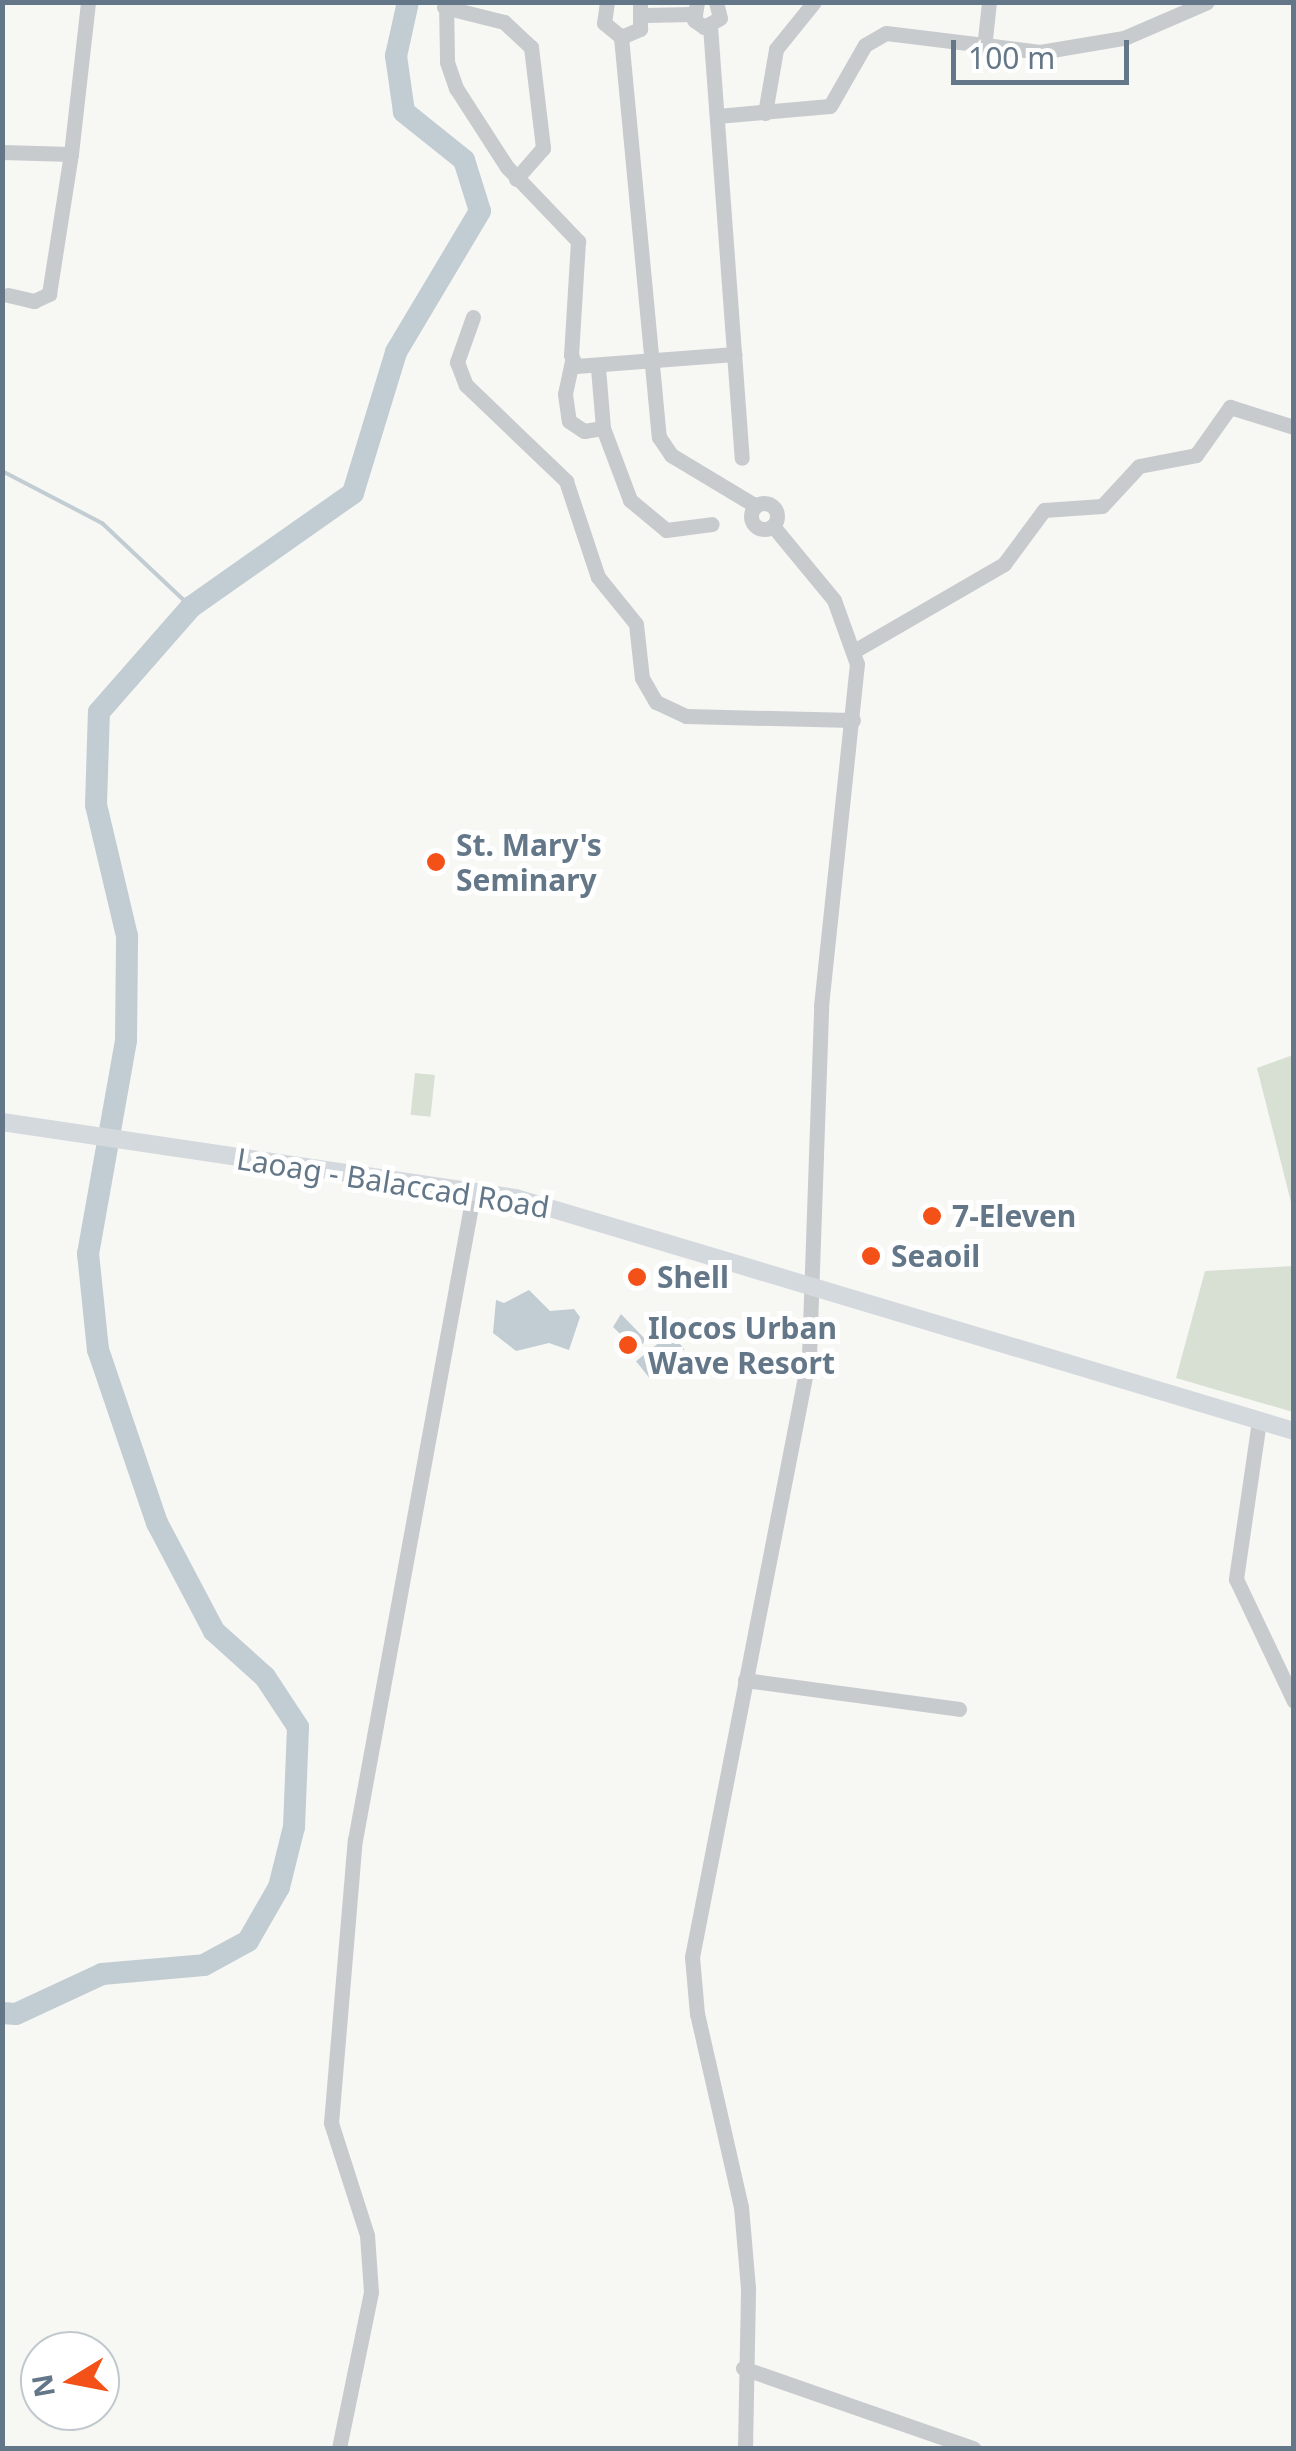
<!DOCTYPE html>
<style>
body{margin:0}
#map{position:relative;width:1296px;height:2451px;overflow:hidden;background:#f7f7f4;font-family:"Noto Sans",sans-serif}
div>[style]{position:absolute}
.green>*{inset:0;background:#d8e0d4;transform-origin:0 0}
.water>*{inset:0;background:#c1cdd2;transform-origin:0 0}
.stream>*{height:4px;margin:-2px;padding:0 2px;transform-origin:2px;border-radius:2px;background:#c1cdd2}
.river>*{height:22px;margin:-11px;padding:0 11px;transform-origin:11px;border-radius:11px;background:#c1cdd2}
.minor>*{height:15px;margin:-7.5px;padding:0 7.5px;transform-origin:7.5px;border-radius:7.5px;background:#c7cbce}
.minor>.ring{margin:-7.5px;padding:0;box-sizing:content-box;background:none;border:15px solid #c7cbce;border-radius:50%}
.major>*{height:18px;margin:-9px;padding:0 9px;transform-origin:9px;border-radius:9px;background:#d4d9de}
.dots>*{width:28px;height:28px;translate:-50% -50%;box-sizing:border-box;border:5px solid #fff;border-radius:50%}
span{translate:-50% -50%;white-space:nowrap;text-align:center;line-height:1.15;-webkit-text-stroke:10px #fff;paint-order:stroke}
.poi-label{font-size:30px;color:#637788;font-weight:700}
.left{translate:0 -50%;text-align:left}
.street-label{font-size:30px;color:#637788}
.frame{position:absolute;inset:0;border:5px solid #637788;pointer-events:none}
.north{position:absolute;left:20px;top:2331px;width:100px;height:100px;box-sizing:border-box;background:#fff;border:2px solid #c1c9cf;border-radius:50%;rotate:260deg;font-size:28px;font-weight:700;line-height:40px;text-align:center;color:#637788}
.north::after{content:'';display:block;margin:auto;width:35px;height:45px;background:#f45118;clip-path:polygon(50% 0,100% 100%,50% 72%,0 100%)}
.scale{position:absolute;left:951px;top:40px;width:178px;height:45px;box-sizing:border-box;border:5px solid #637788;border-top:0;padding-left:12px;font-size:30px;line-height:35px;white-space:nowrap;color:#637788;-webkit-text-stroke:8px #fff;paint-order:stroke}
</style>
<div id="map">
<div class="green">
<div style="clip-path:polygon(1293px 1055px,1293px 1210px,1257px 1068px)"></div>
<div style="left:415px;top:1073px;width:20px;height:42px;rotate:6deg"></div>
<div style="clip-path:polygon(1293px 1266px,1293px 1412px,1176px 1378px,1205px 1271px)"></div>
</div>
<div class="water">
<div style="clip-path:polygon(529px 1290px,550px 1311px,574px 1309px,580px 1317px,569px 1350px,549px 1343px,516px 1351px,493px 1333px,496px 1300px,504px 1303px)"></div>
<div style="clip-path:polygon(621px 1314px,646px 1340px,637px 1350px,613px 1327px)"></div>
<div style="left:671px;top:1333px;width:21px;height:45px;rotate:51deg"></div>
</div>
<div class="stream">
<div style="left:2px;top:471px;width:113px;rotate:27.5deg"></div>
<div style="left:102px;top:523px;width:122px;rotate:43.3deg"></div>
</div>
<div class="river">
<div style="left:2px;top:2013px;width:14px;rotate:4deg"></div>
<div style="left:16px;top:2014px;width:95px;rotate:-24.9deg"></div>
<div style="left:102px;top:1974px;width:102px;rotate:-5deg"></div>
<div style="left:204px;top:1965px;width:50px;rotate:-28.6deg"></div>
<div style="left:248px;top:1941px;width:62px;rotate:-60.1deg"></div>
<div style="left:279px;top:1887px;width:62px;rotate:-76deg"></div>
<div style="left:294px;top:1827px;width:100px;rotate:-87.7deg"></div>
<div style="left:298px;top:1727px;width:60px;rotate:-123.4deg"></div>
<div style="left:265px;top:1677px;width:69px;rotate:-138deg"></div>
<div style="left:214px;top:1631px;width:122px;rotate:-117.8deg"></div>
<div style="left:157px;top:1523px;width:183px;rotate:-108.8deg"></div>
<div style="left:98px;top:1350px;width:97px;rotate:-95.9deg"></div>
<div style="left:88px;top:1254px;width:217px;rotate:-79.9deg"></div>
<div style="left:126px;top:1040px;width:104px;rotate:-89.4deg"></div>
<div style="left:127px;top:936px;width:135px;rotate:-103.3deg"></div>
<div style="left:96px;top:805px;width:93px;rotate:-88.2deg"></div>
<div style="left:99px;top:712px;width:140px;rotate:-48.8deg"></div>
<div style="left:191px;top:607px;width:198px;rotate:-35.1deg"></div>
<div style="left:353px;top:493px;width:147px;rotate:-73deg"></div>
<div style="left:396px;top:352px;width:164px;rotate:-59.2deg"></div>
<div style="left:480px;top:211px;width:53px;rotate:-107.4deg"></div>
<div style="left:464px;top:160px;width:77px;rotate:-141.3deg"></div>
<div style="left:404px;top:112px;width:57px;rotate:-98.1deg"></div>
<div style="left:396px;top:56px;width:55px;rotate:-77.5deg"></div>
</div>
<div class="minor">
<div style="left:446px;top:2px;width:60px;rotate:89deg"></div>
<div style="left:447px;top:62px;width:28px;rotate:71deg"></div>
<div style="left:456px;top:88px;width:94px;rotate:57.2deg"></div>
<div style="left:507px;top:167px;width:103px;rotate:46.2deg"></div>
<div style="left:578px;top:241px;width:114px;rotate:93.5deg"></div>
<div style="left:571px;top:355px;width:12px;rotate:66deg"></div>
<div style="left:576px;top:366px;width:159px;rotate:-4.3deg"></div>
<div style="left:607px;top:2px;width:21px;rotate:98deg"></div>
<div style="left:604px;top:23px;width:22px;rotate:39deg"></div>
<div style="left:621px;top:37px;width:21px;rotate:-23deg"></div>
<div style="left:640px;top:29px;width:27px;rotate:-90deg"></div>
<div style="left:697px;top:2px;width:18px;rotate:99deg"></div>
<div style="left:694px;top:20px;width:12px;rotate:35deg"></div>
<div style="left:704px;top:27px;width:18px;rotate:-29deg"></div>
<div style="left:720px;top:18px;width:16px;rotate:-104deg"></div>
<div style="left:444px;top:7px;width:62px;rotate:14deg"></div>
<div style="left:504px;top:22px;width:37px;rotate:43deg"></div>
<div style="left:531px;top:47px;width:102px;rotate:83.2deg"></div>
<div style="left:543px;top:148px;width:41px;rotate:131.1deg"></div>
<div style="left:645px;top:15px;width:47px;rotate:-1.2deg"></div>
<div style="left:710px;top:26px;width:433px;rotate:85.8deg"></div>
<div style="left:621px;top:37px;width:402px;rotate:84.6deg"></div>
<div style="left:659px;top:437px;width:22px;rotate:56deg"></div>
<div style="left:671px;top:455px;width:99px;rotate:31deg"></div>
<div style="left:984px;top:48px;width:46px;rotate:-83.8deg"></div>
<div style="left:765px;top:113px;width:65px;rotate:-80.2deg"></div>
<div style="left:776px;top:49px;width:60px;rotate:-51deg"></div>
<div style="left:717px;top:116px;width:113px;rotate:-5.1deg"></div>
<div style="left:830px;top:106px;width:70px;rotate:-60.2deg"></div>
<div style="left:865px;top:45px;width:24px;rotate:-30deg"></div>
<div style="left:886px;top:33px;width:155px;rotate:7deg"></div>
<div style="left:1040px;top:52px;width:85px;rotate:-9.5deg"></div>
<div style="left:1124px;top:38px;width:90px;rotate:-23.4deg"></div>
<div style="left:2px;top:152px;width:69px;rotate:1.7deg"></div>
<div style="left:71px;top:154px;width:153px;rotate:-83.6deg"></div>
<div style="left:8px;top:295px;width:27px;rotate:13deg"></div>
<div style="left:34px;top:301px;width:17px;rotate:-25deg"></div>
<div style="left:49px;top:294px;width:142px;rotate:-81.1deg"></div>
<div style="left:473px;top:317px;width:48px;rotate:109.6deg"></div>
<div style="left:457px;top:362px;width:25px;rotate:69deg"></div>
<div style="left:466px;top:385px;width:139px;rotate:43.8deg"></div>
<div style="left:566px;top:481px;width:101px;rotate:71.6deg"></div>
<div style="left:598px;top:577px;width:60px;rotate:51deg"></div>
<div style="left:636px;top:624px;width:54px;rotate:83.7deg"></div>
<div style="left:642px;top:678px;width:28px;rotate:60deg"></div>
<div style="left:656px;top:702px;width:33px;rotate:25deg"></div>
<div style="left:686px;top:716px;width:167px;rotate:1.4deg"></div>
<div style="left:572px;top:361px;width:34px;rotate:102deg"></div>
<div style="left:565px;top:394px;width:27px;rotate:82deg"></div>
<div style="left:569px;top:421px;width:18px;rotate:34deg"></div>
<div style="left:584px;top:431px;width:19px;rotate:-9deg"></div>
<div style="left:598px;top:368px;width:60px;rotate:85.2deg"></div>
<div style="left:603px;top:428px;width:77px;rotate:69.4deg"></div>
<div style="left:630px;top:500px;width:47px;rotate:39.8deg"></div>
<div style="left:666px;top:530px;width:46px;rotate:-7.4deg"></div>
<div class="ring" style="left:751px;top:503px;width:11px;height:11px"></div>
<div style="left:854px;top:651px;width:173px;rotate:-30.1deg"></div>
<div style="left:1004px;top:564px;width:67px;rotate:-53.5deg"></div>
<div style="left:1044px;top:510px;width:58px;rotate:-3.9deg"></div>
<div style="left:1102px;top:506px;width:54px;rotate:-47.2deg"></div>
<div style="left:1139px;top:466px;width:58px;rotate:-10.9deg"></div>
<div style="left:1196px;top:455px;width:59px;rotate:-54.7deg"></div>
<div style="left:1230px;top:407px;width:67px;rotate:17.4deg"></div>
<div style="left:1259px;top:1421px;width:160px;rotate:98.3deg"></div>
<div style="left:1236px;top:1579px;width:135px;rotate:64.6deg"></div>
<div style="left:745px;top:1680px;width:216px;rotate:7.7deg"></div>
<div style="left:743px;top:2368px;width:244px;rotate:19.2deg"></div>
<div style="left:339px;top:2448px;width:159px;rotate:-78.4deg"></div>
<div style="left:371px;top:2292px;width:57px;rotate:-94deg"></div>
<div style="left:367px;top:2235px;width:118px;rotate:-107.8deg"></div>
<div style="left:331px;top:2123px;width:284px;rotate:-85.2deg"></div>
<div style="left:355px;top:1840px;width:661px;rotate:-79.63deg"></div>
<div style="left:745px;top:2448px;width:160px;rotate:-88.9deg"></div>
<div style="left:748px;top:2288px;width:81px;rotate:-94.9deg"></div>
<div style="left:741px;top:2207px;width:198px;rotate:-102.8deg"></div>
<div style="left:697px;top:2014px;width:57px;rotate:-95deg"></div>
<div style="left:692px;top:1957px;width:612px;rotate:-78.98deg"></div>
<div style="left:809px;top:1356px;width:350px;rotate:-88deg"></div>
<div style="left:821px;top:1006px;width:344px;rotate:-84deg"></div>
<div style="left:857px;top:664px;width:68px;rotate:-109.8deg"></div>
<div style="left:834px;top:600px;width:96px;rotate:-129.5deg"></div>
</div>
<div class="major">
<div style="left:2px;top:1122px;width:520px;rotate:8.41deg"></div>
<div style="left:516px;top:1198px;width:812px;rotate:16.67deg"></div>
</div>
<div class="dots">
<div style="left:436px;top:862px;background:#f45118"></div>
<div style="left:932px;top:1216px;background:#f45118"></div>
<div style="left:871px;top:1256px;background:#f45118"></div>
<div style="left:637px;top:1277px;background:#f45118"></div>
<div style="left:628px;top:1345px;background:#f45118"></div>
</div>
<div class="poi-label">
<span class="left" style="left:456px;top:862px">St. Mary's<br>Seminary</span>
<span class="left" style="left:952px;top:1216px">7-Eleven</span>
<span class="left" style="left:891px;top:1256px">Seaoil</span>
<span class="left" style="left:657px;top:1277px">Shell</span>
<span class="left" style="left:648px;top:1345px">Ilocos Urban<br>Wave Resort</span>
</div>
<div class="street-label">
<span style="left:393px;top:1183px;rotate:9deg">Laoag - Balaccad Road</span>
</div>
<div class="frame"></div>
<div class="north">N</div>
<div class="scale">100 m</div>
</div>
